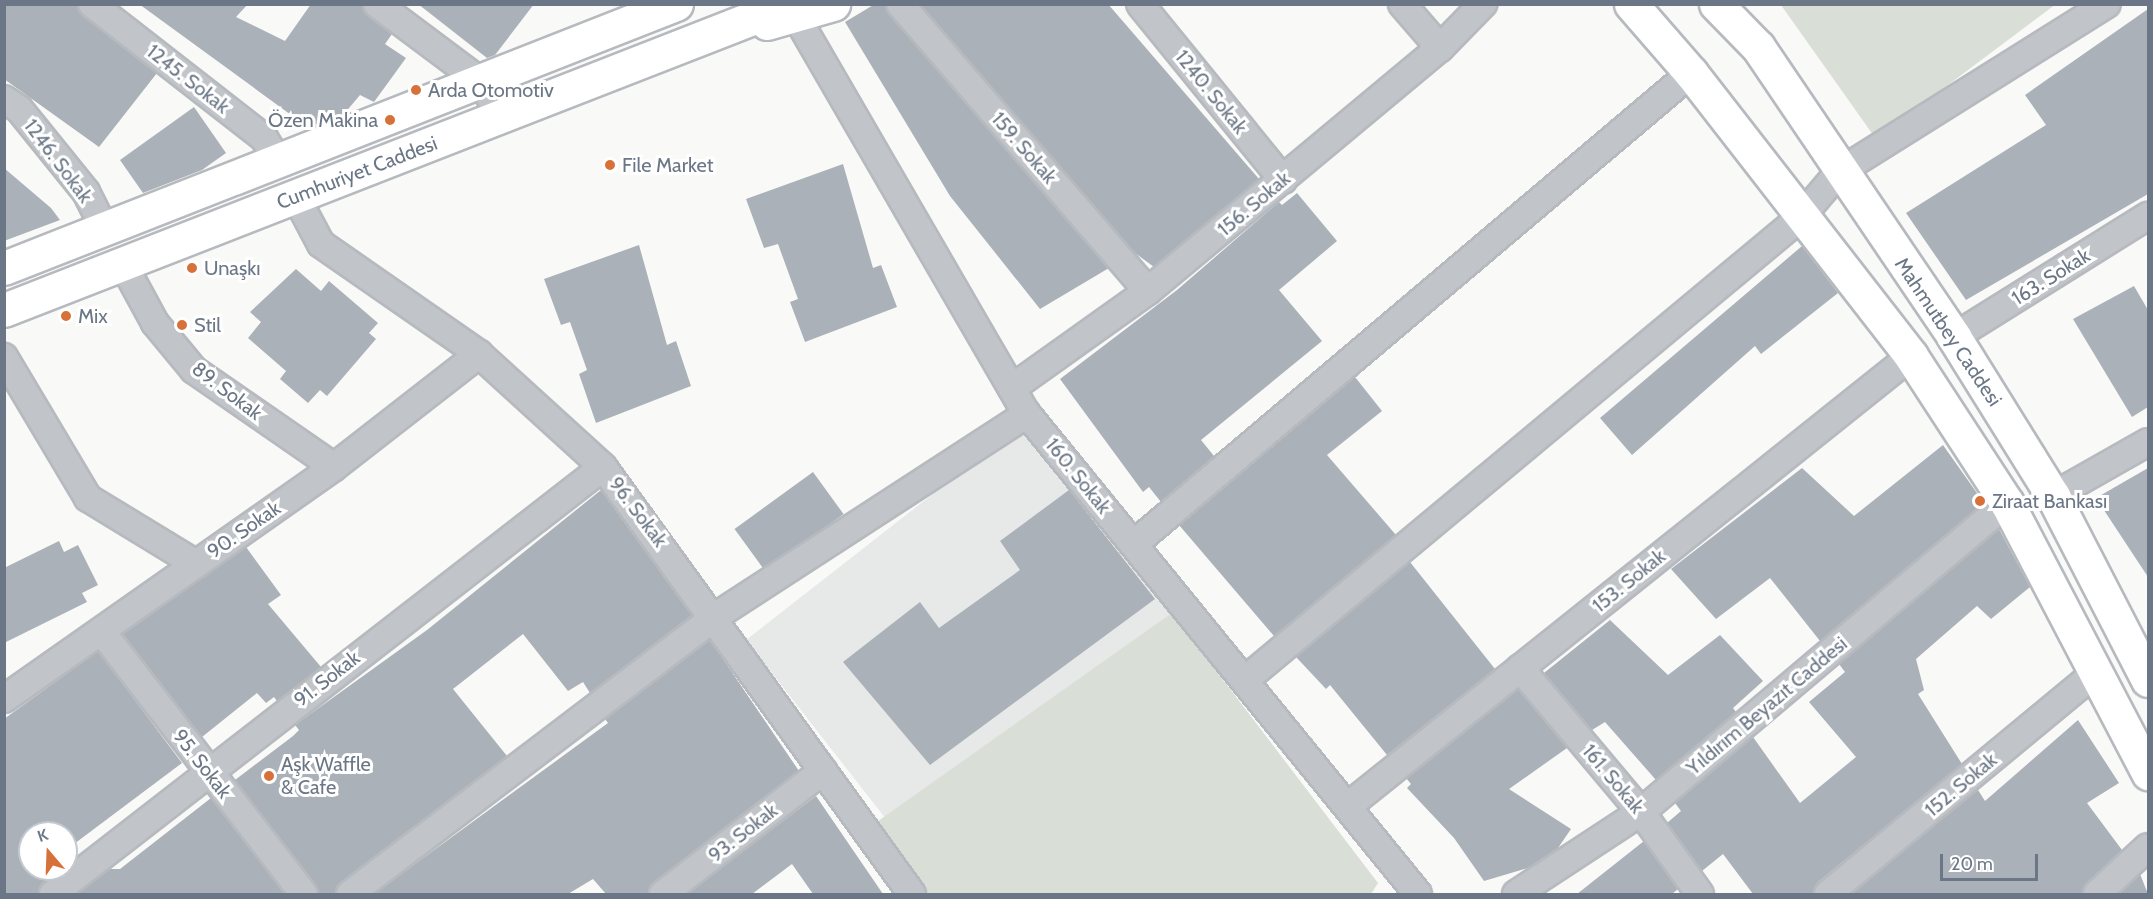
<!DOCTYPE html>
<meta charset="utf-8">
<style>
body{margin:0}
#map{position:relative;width:2153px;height:899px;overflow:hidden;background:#f9f9f8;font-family:Cabin,sans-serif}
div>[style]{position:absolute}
.built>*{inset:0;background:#e7e8e8;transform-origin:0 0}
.green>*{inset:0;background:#d9ded7}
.building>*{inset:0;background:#abb1b8;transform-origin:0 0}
.roads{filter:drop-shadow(2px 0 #b6babf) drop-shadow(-2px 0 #b6babf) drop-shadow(0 2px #b6babf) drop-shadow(0 -2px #b6babf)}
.minor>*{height:26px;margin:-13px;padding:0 13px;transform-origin:13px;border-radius:13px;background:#c1c5c9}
.secondary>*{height:33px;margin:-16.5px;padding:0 16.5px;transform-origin:16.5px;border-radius:16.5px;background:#fff}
.dots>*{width:16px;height:16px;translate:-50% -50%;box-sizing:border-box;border:3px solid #fff;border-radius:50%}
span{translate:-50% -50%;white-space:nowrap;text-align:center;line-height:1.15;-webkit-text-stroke:6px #fff;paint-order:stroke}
.street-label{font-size:20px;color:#6b7786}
.poi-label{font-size:20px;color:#6b7786}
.left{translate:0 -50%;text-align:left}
.right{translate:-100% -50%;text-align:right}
.frame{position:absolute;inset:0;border:6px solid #6b7786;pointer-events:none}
.north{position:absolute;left:18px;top:821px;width:60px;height:60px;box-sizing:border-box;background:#fff;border:2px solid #c4c9cf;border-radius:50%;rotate:341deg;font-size:16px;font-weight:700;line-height:24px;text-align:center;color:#6b7786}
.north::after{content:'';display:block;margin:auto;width:21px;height:27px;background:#d7713a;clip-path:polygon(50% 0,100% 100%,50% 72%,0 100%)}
.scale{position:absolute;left:1940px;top:854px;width:98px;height:27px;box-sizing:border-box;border:3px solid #6b7786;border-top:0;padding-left:8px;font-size:18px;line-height:21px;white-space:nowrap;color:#6b7786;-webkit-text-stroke:4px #fff;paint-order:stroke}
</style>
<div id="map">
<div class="built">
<div style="left:1025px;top:422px;width:241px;height:354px;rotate:52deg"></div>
</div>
<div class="green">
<div style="clip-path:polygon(2056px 4px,1876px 139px,1781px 5px)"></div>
<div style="clip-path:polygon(1172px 613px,1378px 883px,1371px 894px,926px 894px,878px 821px)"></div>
</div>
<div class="building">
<div style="clip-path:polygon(4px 4px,77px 4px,83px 16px,157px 73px,99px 147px,4px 79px)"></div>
<div style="clip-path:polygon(139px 4px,248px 4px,236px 17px,285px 41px,311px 4px,362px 4px,368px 16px,392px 34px,385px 44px,406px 58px,374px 102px,360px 95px,344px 114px,309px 128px)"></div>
<div style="clip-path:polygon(418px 4px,534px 4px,495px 55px,487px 58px)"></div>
<div style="clip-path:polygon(875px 4px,885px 4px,1109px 268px,1040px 309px,950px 196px,845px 22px)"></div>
<div style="clip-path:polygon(920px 4px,1108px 4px,1259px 179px,1154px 267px,1135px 253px)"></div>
<div style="clip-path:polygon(2148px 9px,2148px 194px,1966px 300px,1906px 213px,2046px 125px,2025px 95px)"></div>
<div style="clip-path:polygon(194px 107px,226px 153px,202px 170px,143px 193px,120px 160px)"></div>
<div style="clip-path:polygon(843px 164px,873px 268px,881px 265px,897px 307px,805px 342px,790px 302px,798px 299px,778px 244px,764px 248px,746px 199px)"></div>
<div style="clip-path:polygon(4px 168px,51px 208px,60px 220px,4px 241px)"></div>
<div style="clip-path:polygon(1297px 193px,1337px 241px,1279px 290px,1322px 341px,1201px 440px,1214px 456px,1161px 502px,1149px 487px,1143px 492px,1060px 379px,1177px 290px,1279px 202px,1282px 205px)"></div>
<div style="clip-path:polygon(639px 245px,667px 345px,676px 341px,691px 386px,596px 423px,579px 374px,587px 370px,570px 322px,561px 325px,544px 279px)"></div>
<div style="clip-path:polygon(1802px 246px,1838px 293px,1761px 354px,1755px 346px,1632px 455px,1600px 418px)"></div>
<div style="clip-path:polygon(296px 269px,321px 291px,329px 281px,378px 323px,369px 333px,376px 339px,327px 396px,320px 390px,308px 403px,280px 379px,286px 371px,248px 338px,261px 322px,250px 312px)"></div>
<div style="clip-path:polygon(2134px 286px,2148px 310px,2148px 407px,2132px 417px,2073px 319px)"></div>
<div style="clip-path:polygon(1355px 377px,1382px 411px,1327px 455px,1396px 535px,1274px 636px,1179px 525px)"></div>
<div style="clip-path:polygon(1943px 445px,1984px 503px,1820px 641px,1770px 578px,1716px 619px,1671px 569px,1802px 468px,1854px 516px)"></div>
<div style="clip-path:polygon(2148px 468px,2148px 577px,2096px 498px)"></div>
<div style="left:813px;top:472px;width:52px;height:97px;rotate:54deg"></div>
<div style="clip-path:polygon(601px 490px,692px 615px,590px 693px,583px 682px,568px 691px,523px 634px,453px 689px,507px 756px,341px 882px,335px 894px,319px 894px,235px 780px,293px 736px,299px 730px,295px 725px,427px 630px)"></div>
<div style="clip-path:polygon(1069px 490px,1155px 599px,930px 765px,843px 662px,920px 602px,939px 628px,1020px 570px,1000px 541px)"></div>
<div style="clip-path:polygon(1999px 529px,2030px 587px,1991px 619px,1977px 606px,1916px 659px,1924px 690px,1918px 694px,1962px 764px,1818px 882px,1813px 894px,1753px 894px,1723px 854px,1702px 871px,1667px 823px,1681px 811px,1675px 803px,1753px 737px,1800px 803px,1856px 757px,1809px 702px,1845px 672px,1839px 664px)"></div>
<div style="clip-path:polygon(59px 541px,64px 552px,78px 545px,98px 585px,82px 593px,87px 602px,4px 643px,4px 568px)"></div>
<div style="clip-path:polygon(246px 547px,281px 595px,268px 604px,321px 667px,277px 701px,274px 697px,266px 703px,257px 693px,202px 737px,123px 634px)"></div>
<div style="clip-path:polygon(1410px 562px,1495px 669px,1387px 755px,1330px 685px,1326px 689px,1296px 657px)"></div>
<div style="clip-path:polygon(1610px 620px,1668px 675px,1720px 635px,1763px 681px,1733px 708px,1736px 712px,1656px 780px,1605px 722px,1592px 730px,1544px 673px)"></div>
<div style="clip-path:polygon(710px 640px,799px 771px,654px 882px,648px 894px,606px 894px,593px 879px,568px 894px,374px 894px,608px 723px,605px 719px)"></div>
<div style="clip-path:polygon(98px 651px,182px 763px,66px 850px,66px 833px,30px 833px,30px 869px,61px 869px,38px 894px,4px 894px,4px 719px)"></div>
<div style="clip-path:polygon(1518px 689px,1567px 748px,1509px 789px,1571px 829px,1558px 848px,1528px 868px,1484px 881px,1454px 838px,1407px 788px,1411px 784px,1406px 778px)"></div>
<div style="clip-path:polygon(2078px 720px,2119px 783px,2087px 803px,2122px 850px,2087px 883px,2082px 894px,1851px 894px,1978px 790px,1985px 801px)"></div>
<div style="clip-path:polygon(816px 796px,883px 894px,813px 894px,792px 864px,752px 894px,687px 894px)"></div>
<div style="clip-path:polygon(211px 798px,285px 894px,77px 894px,110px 869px,120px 869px)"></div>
<div style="clip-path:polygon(1644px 841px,1678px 889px,1672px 894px,1577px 894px)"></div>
<div style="clip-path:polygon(2140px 874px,2148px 894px,2119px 894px)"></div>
</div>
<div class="roads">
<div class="minor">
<div style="left:92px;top:4px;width:218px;rotate:37.9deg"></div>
<div style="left:264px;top:138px;width:26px;rotate:59deg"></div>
<div style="left:377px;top:4px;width:129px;rotate:36.8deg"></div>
<div style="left:480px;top:81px;width:42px;rotate:58.6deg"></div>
<div style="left:900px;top:4px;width:379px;rotate:49.2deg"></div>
<div style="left:1140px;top:4px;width:227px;rotate:50.9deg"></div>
<div style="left:1402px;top:4px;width:58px;rotate:49.2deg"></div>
<div style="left:797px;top:18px;width:458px;rotate:59.9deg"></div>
<div style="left:1027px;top:414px;width:619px;rotate:50.83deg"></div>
<div style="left:4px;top:99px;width:18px;rotate:34deg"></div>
<div style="left:19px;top:109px;width:107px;rotate:51.1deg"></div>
<div style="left:86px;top:192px;width:40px;rotate:63.4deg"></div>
<div style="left:296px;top:197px;width:53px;rotate:62deg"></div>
<div style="left:321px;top:244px;width:193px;rotate:34.8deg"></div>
<div style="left:479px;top:354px;width:168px;rotate:42.3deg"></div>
<div style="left:603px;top:467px;width:527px;rotate:54.11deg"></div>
<div style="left:123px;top:264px;width:67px;rotate:61.5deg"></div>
<div style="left:155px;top:323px;width:61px;rotate:50.3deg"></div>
<div style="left:194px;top:370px;width:170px;rotate:34.7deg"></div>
<div style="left:1954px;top:337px;width:229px;rotate:-32deg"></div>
<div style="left:4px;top:357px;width:164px;rotate:59.2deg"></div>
<div style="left:88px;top:498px;width:127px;rotate:31.4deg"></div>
<div style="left:1012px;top:388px;width:167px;rotate:-35.5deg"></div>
<div style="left:1148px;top:291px;width:380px;rotate:-39.8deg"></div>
<div style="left:1440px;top:48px;width:62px;rotate:-45.7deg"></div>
<div style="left:2053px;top:496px;width:109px;rotate:-29.6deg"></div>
<div style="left:1134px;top:544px;width:729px;rotate:-40.22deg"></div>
<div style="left:102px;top:632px;width:331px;rotate:52.4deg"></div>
<div style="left:1520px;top:668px;width:188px;rotate:50deg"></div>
<div style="left:1641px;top:812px;width:101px;rotate:54.3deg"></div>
<div style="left:1245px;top:680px;width:722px;rotate:-39.78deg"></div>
<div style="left:1800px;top:218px;width:60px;rotate:-49.7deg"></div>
<div style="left:1839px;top:172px;width:316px;rotate:-32.1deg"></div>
<div style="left:4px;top:699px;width:403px;rotate:-35.1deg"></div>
<div style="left:334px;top:467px;width:184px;rotate:-37.9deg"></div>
<div style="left:1348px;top:806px;width:721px;rotate:-38.63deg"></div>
<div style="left:53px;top:894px;width:696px;rotate:-37.82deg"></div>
<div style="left:350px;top:894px;width:460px;rotate:-37.2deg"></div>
<div style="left:716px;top:616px;width:371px;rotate:-33deg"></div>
<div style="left:663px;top:894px;width:202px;rotate:-37.6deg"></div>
<div style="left:1516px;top:894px;width:149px;rotate:-33.3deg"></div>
<div style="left:1641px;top:812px;width:479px;rotate:-40.2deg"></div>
<div style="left:1828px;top:894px;width:344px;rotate:-39.6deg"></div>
<div style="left:2097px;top:894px;width:69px;rotate:-42.7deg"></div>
</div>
<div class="secondary">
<div style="left:1631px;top:4px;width:91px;rotate:49deg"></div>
<div style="left:1691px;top:73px;width:358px;rotate:52.1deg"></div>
<div style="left:1911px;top:356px;width:176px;rotate:56.9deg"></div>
<div style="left:2007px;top:503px;width:305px;rotate:62.4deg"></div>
<div style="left:1716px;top:4px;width:60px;rotate:45.7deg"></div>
<div style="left:1758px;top:47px;width:350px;rotate:55.9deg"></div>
<div style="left:1954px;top:337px;width:187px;rotate:58.1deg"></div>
<div style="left:2053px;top:496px;width:207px;rotate:62.7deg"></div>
<div style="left:767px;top:23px;width:69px;rotate:-16.1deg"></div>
<div style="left:4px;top:268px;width:722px;rotate:-21.45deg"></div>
<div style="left:4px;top:310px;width:842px;rotate:-21.32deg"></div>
</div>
</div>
<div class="dots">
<div style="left:416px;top:90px;background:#d7713a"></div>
<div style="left:390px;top:120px;background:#d7713a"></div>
<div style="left:610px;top:165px;background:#d7713a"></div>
<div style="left:192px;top:268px;background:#d7713a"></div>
<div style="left:66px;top:316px;background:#d7713a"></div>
<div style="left:182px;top:325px;background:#d7713a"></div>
<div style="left:1980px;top:501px;background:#d7713a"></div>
<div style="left:269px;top:776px;background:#d7713a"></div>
</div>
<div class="street-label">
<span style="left:188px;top:79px;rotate:38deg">1245. Sokak</span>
<span style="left:1211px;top:92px;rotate:51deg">1240. Sokak</span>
<span style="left:1024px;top:148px;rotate:49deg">159. Sokak</span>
<span style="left:58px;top:161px;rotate:53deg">1246. Sokak</span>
<span style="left:357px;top:173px;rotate:-21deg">Cumhuriyet Caddesi</span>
<span style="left:1254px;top:204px;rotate:-40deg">156. Sokak</span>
<span style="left:2051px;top:277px;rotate:-32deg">163. Sokak</span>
<span style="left:1948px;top:332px;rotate:56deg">Mahmutbey Caddesi</span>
<span style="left:227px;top:391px;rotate:37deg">89. Sokak</span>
<span style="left:1078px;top:476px;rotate:51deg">160. Sokak</span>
<span style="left:638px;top:512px;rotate:53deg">96. Sokak</span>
<span style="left:244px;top:530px;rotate:-35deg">90. Sokak</span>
<span style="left:1629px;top:581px;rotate:-39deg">153. Sokak</span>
<span style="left:327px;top:679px;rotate:-38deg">91. Sokak</span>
<span style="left:1767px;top:706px;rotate:-40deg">Yıldırım Beyazıt Caddesi</span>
<span style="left:202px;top:764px;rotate:52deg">95. Sokak</span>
<span style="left:1613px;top:779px;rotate:50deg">161. Sokak</span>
<span style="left:1961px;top:785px;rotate:-40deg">152. Sokak</span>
<span style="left:743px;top:833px;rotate:-38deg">93. Sokak</span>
</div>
<div class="poi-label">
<span class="left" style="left:428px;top:90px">Arda Otomotiv</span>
<span class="right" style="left:378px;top:120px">Özen Makina</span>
<span class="left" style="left:622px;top:165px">File Market</span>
<span class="left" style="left:204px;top:268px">Unaşkı</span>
<span class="left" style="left:78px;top:316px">Mix</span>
<span class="left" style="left:194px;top:325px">Stil</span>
<span class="left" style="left:1992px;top:501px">Ziraat Bankası</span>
<span class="left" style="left:281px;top:776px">Aşk Waffle<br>&amp; Cafe</span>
</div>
<div class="frame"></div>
<div class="north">K</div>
<div class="scale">20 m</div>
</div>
